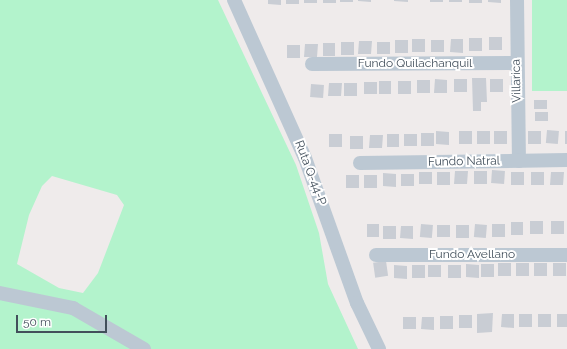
<!DOCTYPE html>
<style>
body{margin:0}
#map{position:relative;width:567px;height:349px;overflow:hidden;background:#efebeb;font-family:Raleway,sans-serif}
div>[style]{position:absolute}
.green>*{inset:0;background:#b3f3cc;transform-origin:0 0}
.building>*{inset:0;background:#c9cdd4;transform-origin:0 0}
.minor>*{height:14px;margin:-7px;padding:0 7px;transform-origin:7px;border-radius:7px;background:#bcc8d3}
span{translate:-50% -50%;white-space:nowrap;text-align:center;line-height:1.15;-webkit-text-stroke:4px #fff;paint-order:stroke}
.street-label{font-size:12px;color:#424f5b}
.scale{position:absolute;left:16px;top:315px;width:91px;height:18px;box-sizing:border-box;border:2px solid #424f5b;border-top:0;padding-left:5px;font-size:12px;line-height:14px;white-space:nowrap;color:#424f5b;-webkit-text-stroke:3px #fff;paint-order:stroke}
</style>
<div id="map">
<div class="green">
<div style="clip-path:polygon(evenodd,0 0,218px 0,296px 165px,319px 233px,328px 284px,358px 349px,0 349px,0 0,52px 176px,117px 195px,124px 205px,98px 273px,83px 293px,59px 288px,17px 264px,29px 215px,42px 186px,52px 176px)"></div>
<div style="left:532px;top:0;width:35px;height:91px"></div>
</div>
<div class="building">
<div style="clip-path:polygon(268px 0,281px 0,281px 5px,268px 4px)"></div>
<div style="left:286px;top:0;width:13px;height:4px"></div>
<div style="left:304px;top:0;width:13px;height:3px"></div>
<div style="left:323px;top:0;width:13px;height:3px"></div>
<div style="left:340px;top:0;width:13px;height:2px"></div>
<div style="clip-path:polygon(358px 0,371px 0,371px 2px,358px 1px)"></div>
<div style="clip-path:polygon(394px 0,408px 0,408px 2px,394px 1px)"></div>
<div style="left:430px;top:0;width:13px;height:2px"></div>
<div style="left:449px;top:0;width:13px;height:2px"></div>
<div style="left:469px;top:0;width:13px;height:3px"></div>
<div style="clip-path:polygon(488px 0,501px 0,501px 3px,488px 2px)"></div>
<div style="left:489px;top:37px;width:13px;height:13px"></div>
<div style="left:469px;top:38px;width:13px;height:13px"></div>
<div style="left:412px;top:39px;width:13px;height:13px"></div>
<div style="clip-path:polygon(451px 39px,463px 39px,463px 53px,450px 52px)"></div>
<div style="left:395px;top:40px;width:13px;height:13px"></div>
<div style="left:431px;top:40px;width:13px;height:12px"></div>
<div style="clip-path:polygon(359px 41px,372px 41px,371px 54px,358px 54px)"></div>
<div style="left:341px;top:42px;width:13px;height:13px"></div>
<div style="left:377px;top:42px;width:13px;height:12px"></div>
<div style="left:323px;top:43px;width:12px;height:13px"></div>
<div style="clip-path:polygon(305px 44px,318px 44px,317px 57px,304px 57px)"></div>
<div style="left:287px;top:45px;width:13px;height:13px"></div>
<div style="clip-path:polygon(472px 78px,486px 78px,487px 102px,481px 102px,481px 111px,473px 111px)"></div>
<div style="clip-path:polygon(435px 79px,447px 80px,447px 93px,434px 93px)"></div>
<div style="left:454px;top:79px;width:13px;height:13px"></div>
<div style="left:490px;top:79px;width:13px;height:13px"></div>
<div style="left:417px;top:80px;width:13px;height:13px"></div>
<div style="left:379px;top:81px;width:12px;height:13px"></div>
<div style="left:398px;top:81px;width:13px;height:13px"></div>
<div style="left:364px;top:82px;width:13px;height:12px"></div>
<div style="clip-path:polygon(329px 83px,342px 83px,341px 96px,328px 96px)"></div>
<div style="left:344px;top:83px;width:13px;height:13px"></div>
<div style="left:311px;top:84px;width:13px;height:13px;rotate:4deg"></div>
<div style="left:534px;top:100px;width:13px;height:9px"></div>
<div style="left:535px;top:112px;width:13px;height:9px"></div>
<div style="left:547px;top:130px;width:12px;height:13px;rotate:5deg"></div>
<div style="clip-path:polygon(436px 131px,449px 132px,449px 145px,436px 144px)"></div>
<div style="left:459px;top:131px;width:13px;height:13px"></div>
<div style="left:477px;top:131px;width:13px;height:13px"></div>
<div style="left:494px;top:131px;width:13px;height:13px"></div>
<div style="left:528px;top:131px;width:13px;height:13px"></div>
<div style="left:565px;top:131px;width:2px;height:13px"></div>
<div style="left:421px;top:133px;width:13px;height:13px"></div>
<div style="left:329px;top:134px;width:13px;height:13px"></div>
<div style="left:387px;top:134px;width:12px;height:13px"></div>
<div style="left:404px;top:134px;width:13px;height:12px"></div>
<div style="clip-path:polygon(370px 135px,383px 135px,382px 148px,369px 148px)"></div>
<div style="left:350px;top:136px;width:13px;height:13px"></div>
<div style="left:492px;top:170px;width:13px;height:13px;rotate:4deg"></div>
<div style="clip-path:polygon(455px 171px,468px 171px,467px 184px,454px 184px)"></div>
<div style="left:474px;top:171px;width:13px;height:13px"></div>
<div style="left:419px;top:172px;width:13px;height:12px"></div>
<div style="left:437px;top:172px;width:13px;height:13px"></div>
<div style="left:511px;top:172px;width:13px;height:13px"></div>
<div style="left:531px;top:172px;width:13px;height:13px"></div>
<div style="clip-path:polygon(551px 172px,564px 172px,563px 185px,550px 185px)"></div>
<div style="clip-path:polygon(383px 173px,396px 174px,396px 187px,383px 186px)"></div>
<div style="left:401px;top:174px;width:13px;height:12px"></div>
<div style="left:346px;top:175px;width:13px;height:13px"></div>
<div style="left:364px;top:175px;width:13px;height:13px"></div>
<div style="left:530px;top:221px;width:13px;height:13px"></div>
<div style="left:551px;top:221px;width:13px;height:13px"></div>
<div style="left:511px;top:222px;width:12px;height:13px"></div>
<div style="left:367px;top:224px;width:12px;height:13px"></div>
<div style="left:421px;top:224px;width:12px;height:13px;rotate:5deg"></div>
<div style="left:475px;top:224px;width:12px;height:13px;rotate:5deg"></div>
<div style="left:492px;top:224px;width:13px;height:13px"></div>
<div style="left:437px;top:225px;width:13px;height:12px"></div>
<div style="left:456px;top:225px;width:13px;height:13px"></div>
<div style="left:383px;top:226px;width:13px;height:13px"></div>
<div style="clip-path:polygon(401px 226px,413px 226px,413px 239px,400px 238px)"></div>
<div style="left:386px;top:261px;width:15px;height:13px;rotate:82deg"></div>
<div style="left:498px;top:263px;width:13px;height:13px"></div>
<div style="left:516px;top:263px;width:13px;height:13px"></div>
<div style="left:534px;top:263px;width:13px;height:13px"></div>
<div style="left:553px;top:263px;width:13px;height:13px"></div>
<div style="clip-path:polygon(466px 264px,479px 265px,479px 278px,466px 277px)"></div>
<div style="left:481px;top:264px;width:13px;height:13px"></div>
<div style="clip-path:polygon(394px 265px,407px 266px,407px 279px,394px 278px)"></div>
<div style="left:412px;top:265px;width:13px;height:13px"></div>
<div style="left:428px;top:265px;width:13px;height:12px"></div>
<div style="left:448px;top:265px;width:13px;height:13px"></div>
<div style="clip-path:polygon(493px 313px,492px 332px,477px 333px,477px 314px)"></div>
<div style="clip-path:polygon(502px 314px,514px 314px,514px 328px,501px 327px)"></div>
<div style="left:519px;top:314px;width:13px;height:13px"></div>
<div style="left:538px;top:314px;width:13px;height:13px"></div>
<div style="left:557px;top:314px;width:10px;height:13px"></div>
<div style="left:459px;top:315px;width:13px;height:13px"></div>
<div style="left:440px;top:316px;width:13px;height:13px"></div>
<div style="left:403px;top:317px;width:13px;height:12px"></div>
<div style="clip-path:polygon(422px 317px,434px 317px,434px 330px,421px 329px)"></div>
</div>
<div class="minor">
<div style="left:234px;top:0;width:173px;rotate:65.8deg"></div>
<div style="left:305px;top:158px;width:154px;rotate:70.3deg"></div>
<div style="left:357px;top:303px;width:51px;rotate:64.4deg"></div>
<div style="left:517px;top:0;width:161px;rotate:89.3deg"></div>
<div style="left:312px;top:64px;width:205px;rotate:-0.3deg"></div>
<div style="left:360px;top:163px;width:207px;rotate:-0.8deg"></div>
<div style="left:376px;top:255px;width:191px"></div>
<div style="left:0;top:293px;width:75px;rotate:11.6deg"></div>
<div style="left:73px;top:308px;width:82px;rotate:30deg"></div>
</div>
<div class="street-label">
<span style="left:415px;top:64px">Fundo Quilachanquil</span>
<span style="left:517px;top:81px;rotate:-91deg">Villarica</span>
<span style="left:464px;top:162px;rotate:-1deg">Fundo Natral</span>
<span style="left:310px;top:173px;rotate:69deg">Ruta Q-44-P</span>
<span style="left:472px;top:255px">Fundo Avellano</span>
</div>
<div class="scale">50 m</div>
</div>
